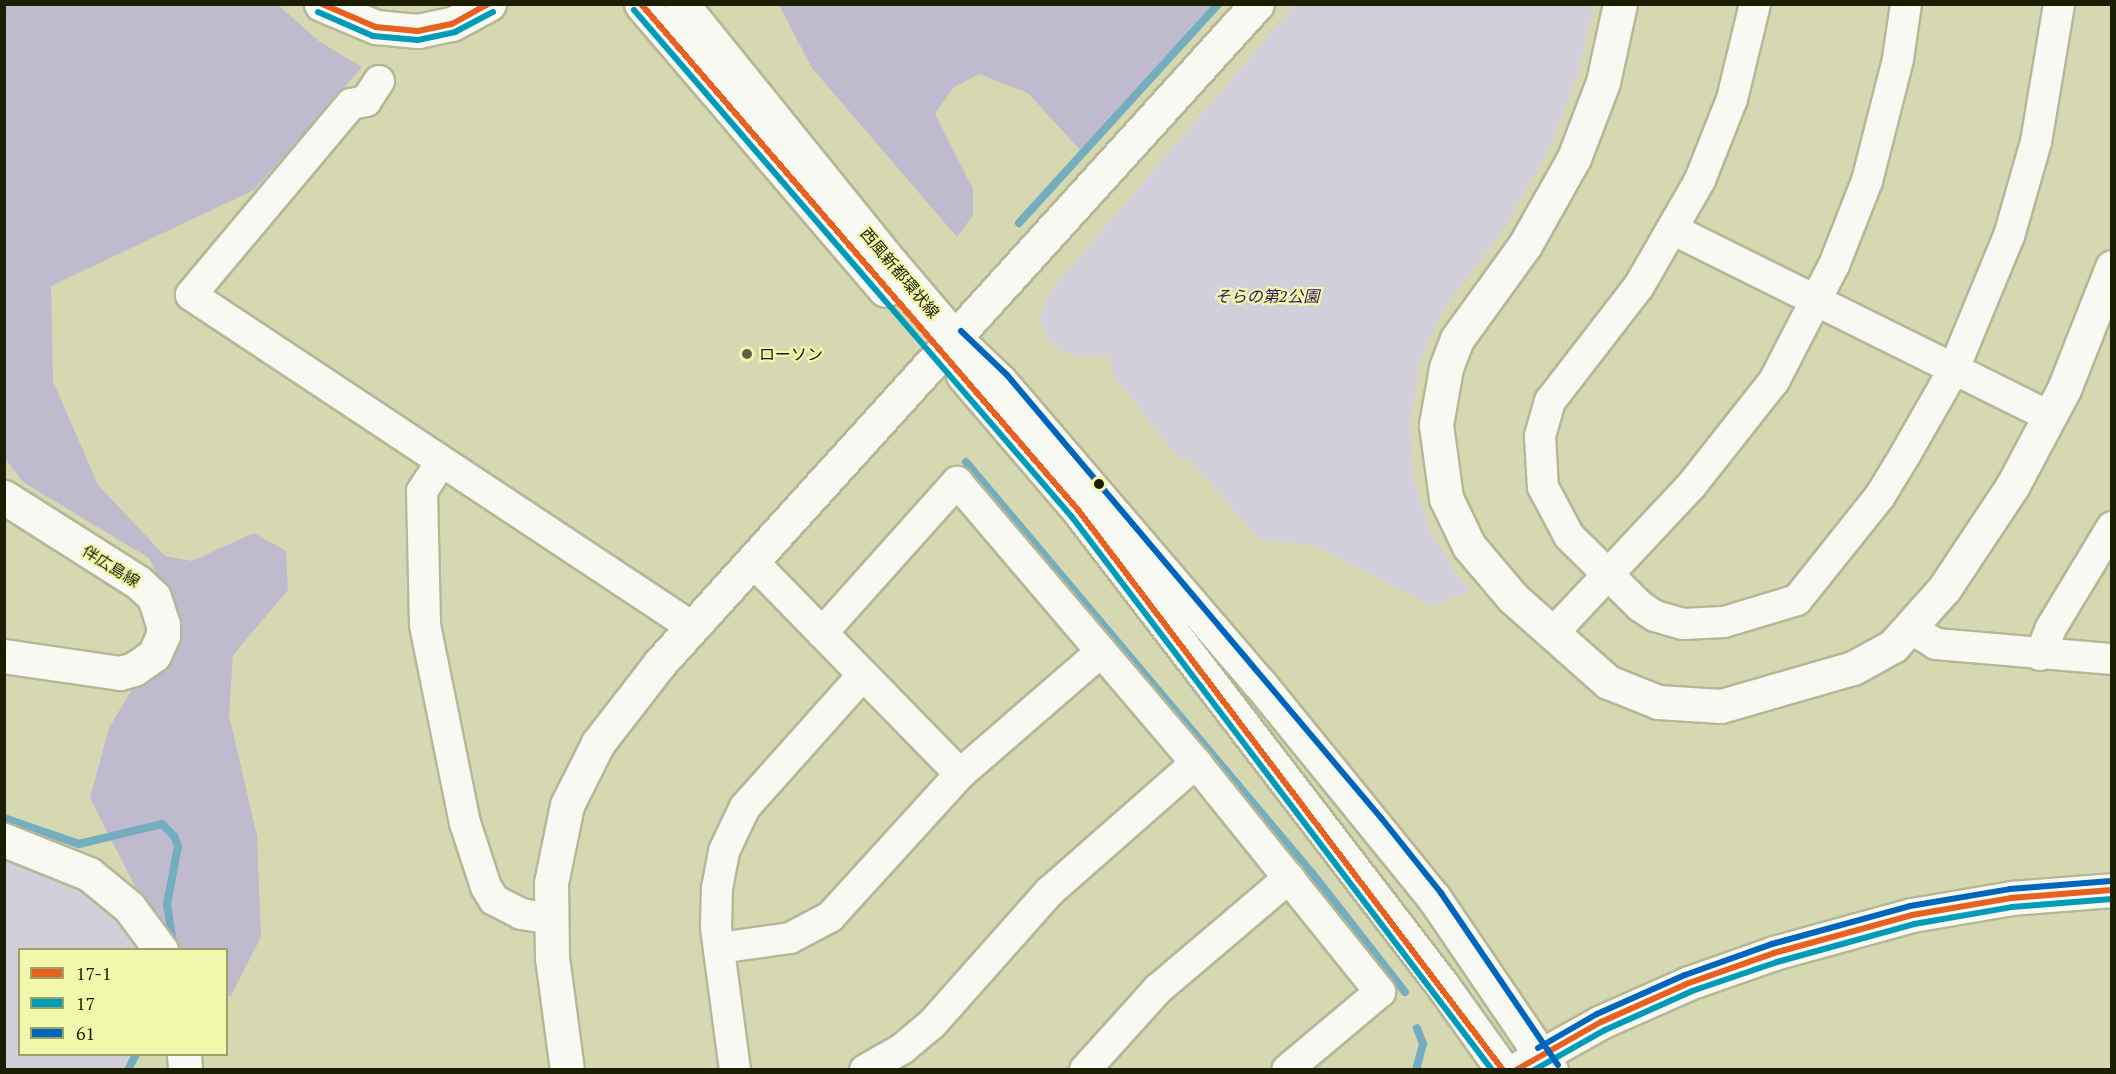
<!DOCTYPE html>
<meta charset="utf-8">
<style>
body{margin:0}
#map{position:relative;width:2116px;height:1074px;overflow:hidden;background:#d5d8b0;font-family:"PT Serif","Noto Sans JP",serif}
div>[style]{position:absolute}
.green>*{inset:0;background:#d3cfda}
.forest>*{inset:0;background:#bfbacd}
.stream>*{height:8px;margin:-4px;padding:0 4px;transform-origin:4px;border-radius:4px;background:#74adbd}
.roads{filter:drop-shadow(2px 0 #b5b797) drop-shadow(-2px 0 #b5b797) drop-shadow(0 2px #b5b797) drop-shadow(0 -2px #b5b797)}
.street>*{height:30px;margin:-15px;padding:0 15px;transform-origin:15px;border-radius:15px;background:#f9f9f3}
.secondary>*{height:33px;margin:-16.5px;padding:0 16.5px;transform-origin:16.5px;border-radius:16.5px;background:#f9f9f3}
.bus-1>*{height:6px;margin:-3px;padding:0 3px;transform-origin:3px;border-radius:3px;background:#e76120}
.bus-2>*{height:6px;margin:-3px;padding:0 3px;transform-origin:3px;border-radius:3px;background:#039bba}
.bus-3>*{height:6px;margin:-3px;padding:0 3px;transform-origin:3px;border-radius:3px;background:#0065bd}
.dots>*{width:16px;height:16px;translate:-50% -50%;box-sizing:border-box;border:3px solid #f1f8ab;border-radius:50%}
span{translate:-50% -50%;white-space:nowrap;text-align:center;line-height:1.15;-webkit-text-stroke:4.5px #f1f8ab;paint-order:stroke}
.street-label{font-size:16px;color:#1c1e01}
.park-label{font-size:16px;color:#2e1261;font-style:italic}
.poi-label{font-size:16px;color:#1c1e01}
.left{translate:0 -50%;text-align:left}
.frame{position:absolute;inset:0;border:6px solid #1c1e01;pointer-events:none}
.legend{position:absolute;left:18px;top:948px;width:210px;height:108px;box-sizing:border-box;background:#f1f8ab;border:2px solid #9ca167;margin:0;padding:8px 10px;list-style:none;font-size:18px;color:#1c1e01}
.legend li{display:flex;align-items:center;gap:12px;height:30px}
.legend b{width:30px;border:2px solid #9ca167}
</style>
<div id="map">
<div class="green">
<div style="clip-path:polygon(1295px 5px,1594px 5px,1578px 74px,1551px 146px,1506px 226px,1442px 312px,1420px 363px,1410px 425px,1414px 481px,1431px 532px,1456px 574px,1470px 590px,1433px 607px,1311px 544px,1260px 540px,1187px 457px,1181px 461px,1113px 375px,1110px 355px,1081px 357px,1060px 351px,1042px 331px,1041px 312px,1052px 289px)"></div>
<div style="clip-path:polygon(4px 854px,94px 894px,149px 949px,20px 950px,20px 1054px,132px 1055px,123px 1069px,5px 1069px)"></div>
</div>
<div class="forest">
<div style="clip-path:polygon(5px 5px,278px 5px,320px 42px,362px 67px,254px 190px,51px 286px,53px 381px,98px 485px,165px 556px,192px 561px,254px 533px,286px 551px,288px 590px,233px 655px,229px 715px,257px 836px,261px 937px,231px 996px,227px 996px,226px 950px,167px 949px,90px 798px,109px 728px,176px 615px,149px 558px,23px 482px,5px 458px)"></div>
<div style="clip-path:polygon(779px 5px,1212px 5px,1080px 150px,1028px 93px,979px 74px,953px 88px,935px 114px,973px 189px,973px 215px,957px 237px,812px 68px)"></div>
</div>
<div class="stream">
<div style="left:1019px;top:223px;width:296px;rotate:-47.7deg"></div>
<div style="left:966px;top:462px;width:537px;rotate:49.91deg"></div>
<div style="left:1312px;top:873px;width:151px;rotate:52deg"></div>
<div style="left:4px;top:818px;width:79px;rotate:19.1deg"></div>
<div style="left:79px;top:844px;width:85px;rotate:-13.5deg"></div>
<div style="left:162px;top:824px;width:17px;rotate:45deg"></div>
<div style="left:174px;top:836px;width:11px;rotate:68deg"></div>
<div style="left:178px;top:846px;width:59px;rotate:100.7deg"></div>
<div style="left:167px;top:904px;width:40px;rotate:81.5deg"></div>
<div style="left:128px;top:1070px;width:18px;rotate:-63deg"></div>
<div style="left:1416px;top:1070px;width:27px;rotate:-75deg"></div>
<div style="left:1423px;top:1044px;width:17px;rotate:-111deg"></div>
</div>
<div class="roads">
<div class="street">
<div style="left:1755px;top:4px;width:98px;rotate:103.6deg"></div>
<div style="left:1732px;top:99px;width:87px;rotate:111.6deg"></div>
<div style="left:1700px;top:180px;width:122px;rotate:119.9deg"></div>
<div style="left:1639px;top:286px;width:145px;rotate:127.7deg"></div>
<div style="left:1550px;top:401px;width:37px;rotate:106deg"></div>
<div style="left:1540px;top:437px;width:50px;rotate:86.6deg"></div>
<div style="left:1543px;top:487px;width:55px;rotate:62deg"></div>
<div style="left:1569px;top:536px;width:100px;rotate:44.6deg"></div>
<div style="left:1640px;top:606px;width:18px;rotate:34deg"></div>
<div style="left:1655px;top:616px;width:29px;rotate:16deg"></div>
<div style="left:1683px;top:624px;width:41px;rotate:-2.8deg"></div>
<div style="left:1724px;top:622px;width:76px;rotate:-16.8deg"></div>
<div style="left:1797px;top:600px;width:133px;rotate:-51.4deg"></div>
<div style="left:1880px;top:496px;width:48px;rotate:-58.6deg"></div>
<div style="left:1905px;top:455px;width:97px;rotate:-60.3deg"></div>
<div style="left:1953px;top:371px;width:146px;rotate:-67.5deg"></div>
<div style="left:2009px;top:236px;width:98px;rotate:-74deg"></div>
<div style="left:2036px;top:142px;width:140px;rotate:-80.5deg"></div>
<div style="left:379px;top:81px;width:24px;rotate:123deg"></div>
<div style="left:366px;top:101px;width:15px;rotate:169deg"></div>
<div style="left:351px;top:104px;width:249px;rotate:130deg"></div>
<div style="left:191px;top:295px;width:601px;rotate:33.53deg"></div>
<div style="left:1674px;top:230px;width:421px;rotate:26.4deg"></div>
<div style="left:441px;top:462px;width:35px;rotate:123deg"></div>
<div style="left:422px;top:491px;width:134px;rotate:88.7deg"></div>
<div style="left:425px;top:625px;width:202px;rotate:78.6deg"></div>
<div style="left:465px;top:823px;width:67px;rotate:71.8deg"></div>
<div style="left:486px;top:887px;width:15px;rotate:58deg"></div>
<div style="left:494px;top:900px;width:30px;rotate:27deg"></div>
<div style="left:521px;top:914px;width:30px;rotate:9deg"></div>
<div style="left:1912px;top:629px;width:28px;rotate:32deg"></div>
<div style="left:1936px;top:644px;width:177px;rotate:4.9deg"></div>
<div style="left:822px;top:633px;width:203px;rotate:-48.2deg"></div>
<div style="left:957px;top:482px;width:369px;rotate:49.6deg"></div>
<div style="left:1196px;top:763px;width:294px;rotate:51.2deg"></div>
<div style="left:1380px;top:992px;width:121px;rotate:140deg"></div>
<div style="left:1552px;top:634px;width:203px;rotate:-46.8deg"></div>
<div style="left:1691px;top:486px;width:134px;rotate:-51.7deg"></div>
<div style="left:1774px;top:381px;width:131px;rotate:-62.7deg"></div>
<div style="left:1834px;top:265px;width:90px;rotate:-68.6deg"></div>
<div style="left:1867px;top:181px;width:126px;rotate:-75.7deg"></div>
<div style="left:1898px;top:59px;width:56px;rotate:-81.7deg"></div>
<div style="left:2040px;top:655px;width:29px;rotate:-68deg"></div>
<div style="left:2051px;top:628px;width:118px;rotate:-58.9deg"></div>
<div style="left:960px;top:774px;width:186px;rotate:-40.9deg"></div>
<div style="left:719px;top:948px;width:72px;rotate:-8deg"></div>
<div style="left:790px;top:938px;width:45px;rotate:-27.7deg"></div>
<div style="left:830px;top:917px;width:193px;rotate:-47.7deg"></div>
<div style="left:960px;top:774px;width:298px;rotate:-134.3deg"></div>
<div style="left:735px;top:1070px;width:143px;rotate:-97.6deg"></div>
<div style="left:716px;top:928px;width:40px;rotate:-88.6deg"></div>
<div style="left:717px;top:888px;width:38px;rotate:-79deg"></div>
<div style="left:724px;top:851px;width:49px;rotate:-64.5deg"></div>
<div style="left:745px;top:807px;width:177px;rotate:-48.2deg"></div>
<div style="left:865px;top:1070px;width:43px;rotate:-29.6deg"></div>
<div style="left:902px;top:1049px;width:38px;rotate:-40deg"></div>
<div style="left:931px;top:1025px;width:178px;rotate:-48.4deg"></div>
<div style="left:1049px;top:892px;width:196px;rotate:-41.3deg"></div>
<div style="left:1085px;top:1070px;width:109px;rotate:-48deg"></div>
<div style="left:1158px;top:989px;width:172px;rotate:-40.3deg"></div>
</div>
<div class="secondary">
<div style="left:321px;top:4px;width:60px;rotate:22.7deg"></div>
<div style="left:376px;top:27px;width:42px;rotate:5.4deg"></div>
<div style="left:418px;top:31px;width:35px;rotate:-12deg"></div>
<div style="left:452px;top:24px;width:42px;rotate:-28.4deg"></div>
<div style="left:641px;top:4px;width:376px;rotate:49.5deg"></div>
<div style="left:682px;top:4px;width:334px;rotate:51.1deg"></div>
<div style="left:892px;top:264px;width:97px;rotate:49.6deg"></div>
<div style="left:955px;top:338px;width:62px;rotate:43.7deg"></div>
<div style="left:1000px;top:381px;width:399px;rotate:49.4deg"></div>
<div style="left:1260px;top:684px;width:276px;rotate:50.9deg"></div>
<div style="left:1434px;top:898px;width:208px;rotate:55.8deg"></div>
<div style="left:1620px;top:4px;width:80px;rotate:102.3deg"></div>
<div style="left:1603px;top:82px;width:81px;rotate:110.9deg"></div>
<div style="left:1574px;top:158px;width:100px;rotate:119.4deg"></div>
<div style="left:1525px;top:245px;width:116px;rotate:125.9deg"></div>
<div style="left:1457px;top:339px;width:31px;rotate:111deg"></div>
<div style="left:1446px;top:368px;width:58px;rotate:100deg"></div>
<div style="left:1436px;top:425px;width:74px;rotate:82.2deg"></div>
<div style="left:1446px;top:498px;width:53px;rotate:64.4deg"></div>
<div style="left:1469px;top:546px;width:68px;rotate:49.8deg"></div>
<div style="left:1513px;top:598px;width:127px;rotate:41.5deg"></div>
<div style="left:1608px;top:682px;width:54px;rotate:21.8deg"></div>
<div style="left:1658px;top:702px;width:63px;rotate:3.6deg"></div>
<div style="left:1721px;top:706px;width:137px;rotate:-16.1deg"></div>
<div style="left:1853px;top:668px;width:46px;rotate:-28.8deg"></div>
<div style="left:1893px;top:646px;width:76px;rotate:-48.2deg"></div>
<div style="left:1944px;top:589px;width:125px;rotate:-56.4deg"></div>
<div style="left:2013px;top:485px;width:109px;rotate:-62deg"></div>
<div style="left:2064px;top:389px;width:131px;rotate:-68.5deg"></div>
<div style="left:963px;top:375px;width:179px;rotate:49.5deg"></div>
<div style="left:1079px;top:511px;width:598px;rotate:52.54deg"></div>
<div style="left:1443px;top:986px;width:103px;rotate:54.5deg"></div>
<div style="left:4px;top:497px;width:159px;rotate:32.4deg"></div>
<div style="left:138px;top:582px;width:22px;rotate:43deg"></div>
<div style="left:154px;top:597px;width:28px;rotate:72deg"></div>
<div style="left:163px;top:624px;width:11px;rotate:90deg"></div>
<div style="left:163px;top:635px;width:22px;rotate:114deg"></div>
<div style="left:154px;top:655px;width:24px;rotate:145deg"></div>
<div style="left:134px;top:669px;width:15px;rotate:164deg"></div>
<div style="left:120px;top:673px;width:117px;rotate:-171.7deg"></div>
<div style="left:4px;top:840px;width:92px;rotate:21.8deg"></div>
<div style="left:89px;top:874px;width:52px;rotate:39.5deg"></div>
<div style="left:129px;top:907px;width:54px;rotate:53.3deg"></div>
<div style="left:184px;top:1054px;width:16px;rotate:86deg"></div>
<div style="left:1524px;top:1065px;width:88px;rotate:-29.2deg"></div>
<div style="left:1601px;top:1022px;width:96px;rotate:-23.9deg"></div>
<div style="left:1689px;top:983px;width:90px;rotate:-19.4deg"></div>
<div style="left:1774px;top:953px;width:143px;rotate:-15.4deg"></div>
<div style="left:1912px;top:915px;width:100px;rotate:-9.7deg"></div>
<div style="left:2011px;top:898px;width:101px;rotate:-4.5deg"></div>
<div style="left:567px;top:1070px;width:114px;rotate:-97.6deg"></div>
<div style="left:552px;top:957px;width:74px;rotate:-90.8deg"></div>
<div style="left:551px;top:883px;width:80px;rotate:-78.4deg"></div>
<div style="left:567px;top:805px;width:69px;rotate:-63.4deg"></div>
<div style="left:598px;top:743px;width:101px;rotate:-52.2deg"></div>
<div style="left:660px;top:663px;width:889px;rotate:-47.83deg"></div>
</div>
</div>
<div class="bus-1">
<div style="left:322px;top:4px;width:59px;rotate:23.1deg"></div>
<div style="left:376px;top:27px;width:42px;rotate:5.4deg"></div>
<div style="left:418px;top:31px;width:35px;rotate:-12deg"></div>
<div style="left:452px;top:24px;width:41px;rotate:-29.1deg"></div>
<div style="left:641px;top:4px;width:670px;rotate:49.18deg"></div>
<div style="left:1079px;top:511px;width:702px;rotate:52.82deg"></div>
<div style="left:1516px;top:1070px;width:98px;rotate:-29.5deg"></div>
<div style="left:1601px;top:1022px;width:96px;rotate:-23.9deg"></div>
<div style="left:1689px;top:983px;width:90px;rotate:-19.4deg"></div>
<div style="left:1774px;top:953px;width:143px;rotate:-15.4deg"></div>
<div style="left:1912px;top:915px;width:100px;rotate:-9.7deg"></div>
<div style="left:2011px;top:898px;width:101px;rotate:-4.5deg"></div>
</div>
<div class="bus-2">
<div style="left:634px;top:10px;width:670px;rotate:49.18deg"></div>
<div style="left:1072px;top:517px;width:694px;rotate:52.78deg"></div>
<div style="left:318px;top:12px;width:60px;rotate:23.6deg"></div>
<div style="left:373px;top:36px;width:45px;rotate:5.1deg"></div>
<div style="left:418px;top:40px;width:38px;rotate:-12deg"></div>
<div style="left:455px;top:32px;width:43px;rotate:-27.8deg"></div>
<div style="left:1534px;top:1070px;width:81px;rotate:-29.4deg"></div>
<div style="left:1605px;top:1030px;width:95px;rotate:-24.1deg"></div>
<div style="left:1692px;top:991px;width:90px;rotate:-18.8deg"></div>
<div style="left:1777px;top:962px;width:142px;rotate:-15.5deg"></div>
<div style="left:1914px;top:924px;width:99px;rotate:-9.8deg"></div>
<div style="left:2012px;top:907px;width:100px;rotate:-4.6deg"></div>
</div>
<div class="bus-3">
<div style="left:961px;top:331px;width:64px;rotate:43.7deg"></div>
<div style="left:1007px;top:375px;width:581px;rotate:49.82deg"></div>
<div style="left:1382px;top:819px;width:95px;rotate:51.4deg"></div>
<div style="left:1441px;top:893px;width:208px;rotate:55.8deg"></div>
<div style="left:1538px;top:1048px;width:68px;rotate:-30deg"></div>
<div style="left:1597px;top:1014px;width:96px;rotate:-23.9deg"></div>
<div style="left:1685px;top:975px;width:92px;rotate:-19.6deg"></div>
<div style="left:1772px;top:944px;width:143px;rotate:-15.4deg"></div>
<div style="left:1910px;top:906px;width:101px;rotate:-9.6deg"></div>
<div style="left:2010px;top:889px;width:101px;rotate:-4.5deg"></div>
</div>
<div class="dots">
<div style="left:747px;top:354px;background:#5d5f3e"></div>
<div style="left:1099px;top:484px;background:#1c1e01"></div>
</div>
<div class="street-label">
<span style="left:900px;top:273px;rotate:50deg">西風新都環状線</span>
<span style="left:111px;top:566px;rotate:32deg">伴広島線</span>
</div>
<div class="park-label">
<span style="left:1267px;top:296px">そらの第2公園</span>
</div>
<div class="poi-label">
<span class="left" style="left:759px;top:354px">ローソン</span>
</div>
<div class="frame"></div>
<ul class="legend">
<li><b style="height:8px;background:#e76120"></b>17-1</li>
<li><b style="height:8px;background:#039bba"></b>17</li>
<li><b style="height:8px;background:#0065bd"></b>61</li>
</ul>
</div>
